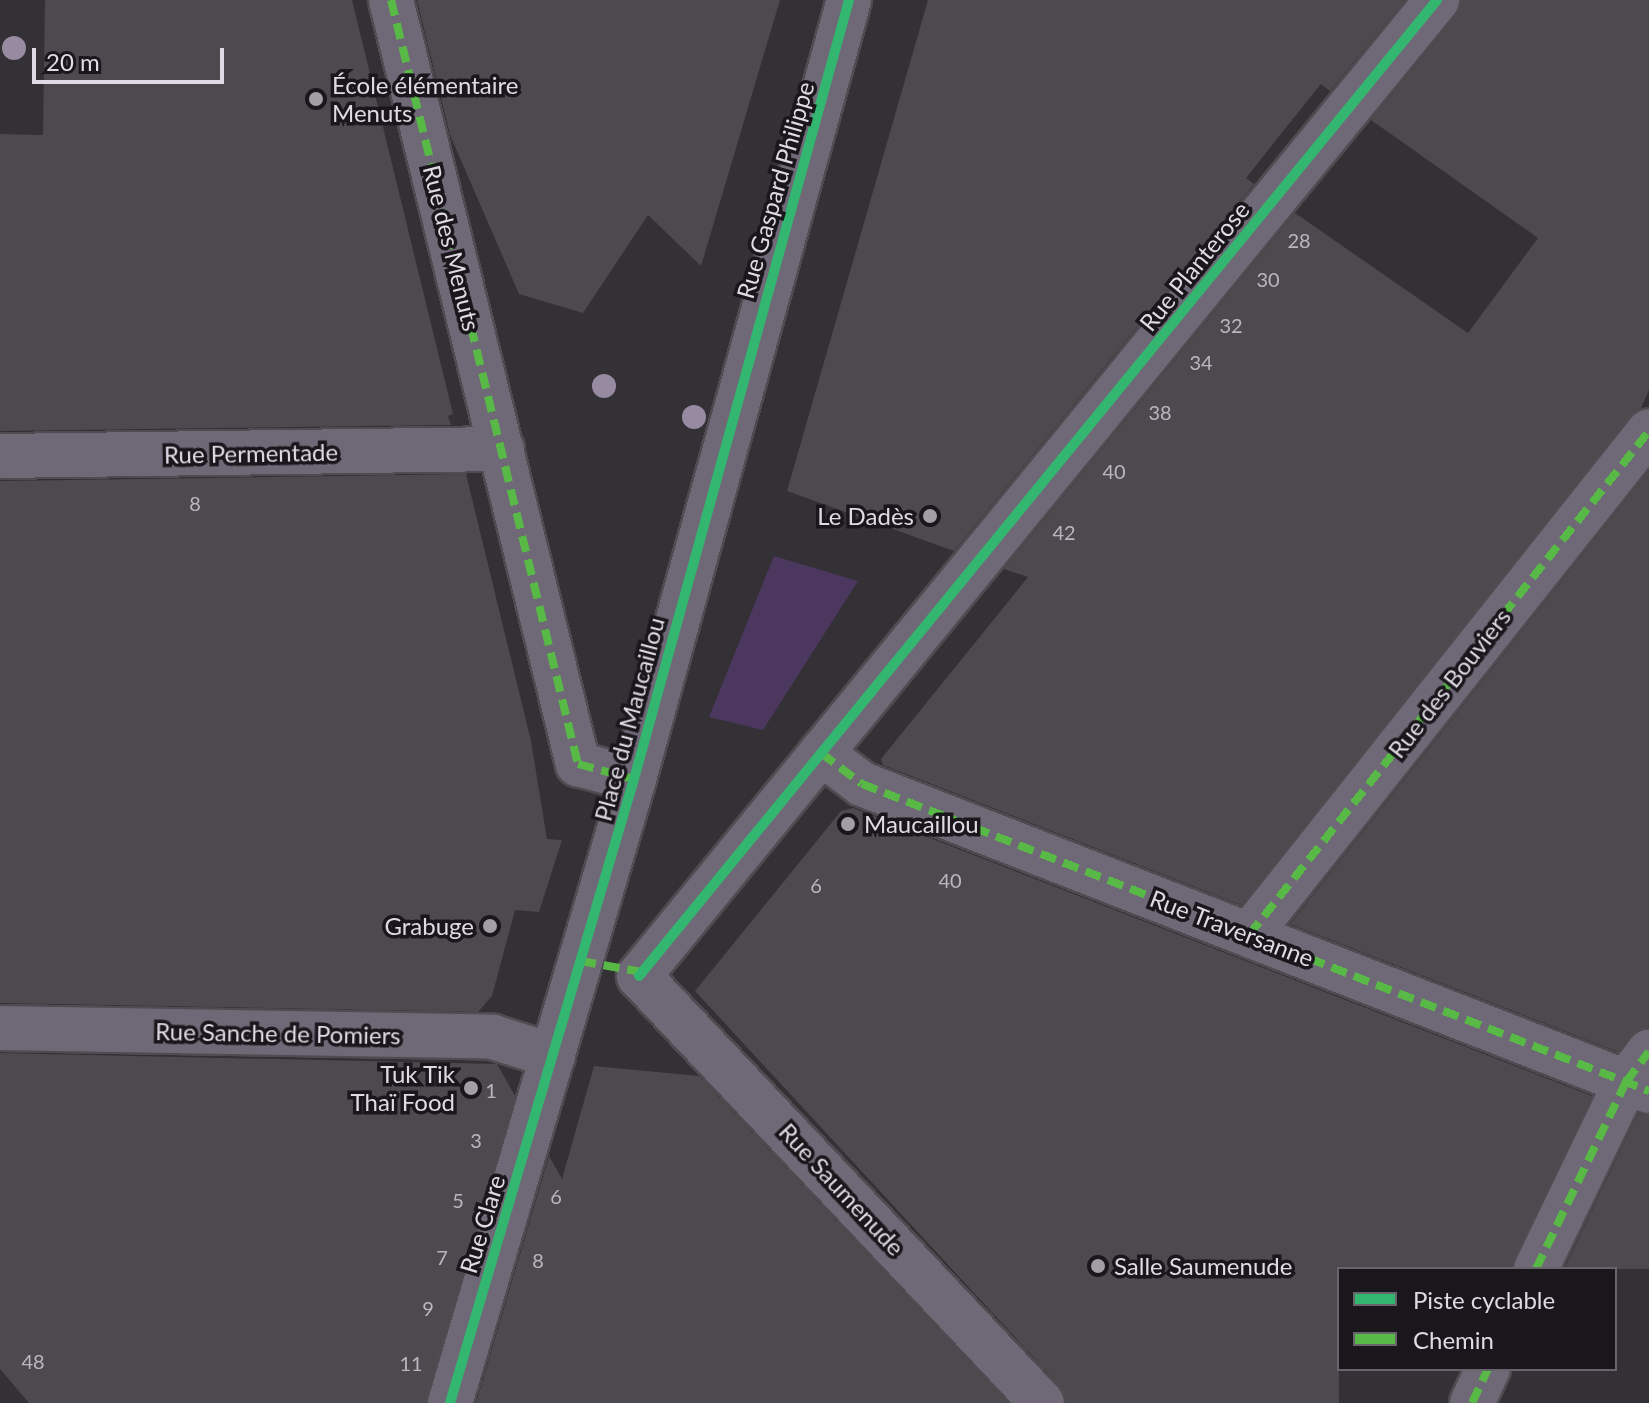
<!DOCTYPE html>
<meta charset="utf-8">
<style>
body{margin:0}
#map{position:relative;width:1649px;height:1403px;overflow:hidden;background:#333036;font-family:Lato,sans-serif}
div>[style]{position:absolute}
.green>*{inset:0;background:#4c385f}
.building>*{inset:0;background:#4c494f}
.roads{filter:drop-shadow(2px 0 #4f4c51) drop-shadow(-2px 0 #4f4c51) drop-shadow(0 2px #4f4c51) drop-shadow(0 -2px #4f4c51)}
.minor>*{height:44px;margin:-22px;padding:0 22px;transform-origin:22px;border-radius:22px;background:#6f6977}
.quiet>*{height:8px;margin-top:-4px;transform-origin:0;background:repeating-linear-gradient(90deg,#58b947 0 16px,transparent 0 24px)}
.cycleway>*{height:10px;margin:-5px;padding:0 5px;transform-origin:5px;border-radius:5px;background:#33b770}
.trees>*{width:24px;height:24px;margin:-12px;border-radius:50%;background:#978ba2}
.dots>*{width:22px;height:22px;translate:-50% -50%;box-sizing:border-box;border:4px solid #19161c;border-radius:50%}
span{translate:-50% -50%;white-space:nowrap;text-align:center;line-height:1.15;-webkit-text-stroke:7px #19161c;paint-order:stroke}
.number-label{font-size:20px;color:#bab6be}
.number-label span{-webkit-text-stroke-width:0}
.poi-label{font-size:24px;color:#dfdae3}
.left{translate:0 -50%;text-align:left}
.right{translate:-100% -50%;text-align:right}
.street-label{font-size:24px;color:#dfdae3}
.legend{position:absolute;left:1337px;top:1267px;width:280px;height:104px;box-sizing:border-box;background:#19161c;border:2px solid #68646c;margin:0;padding:10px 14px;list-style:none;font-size:24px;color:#dfdae3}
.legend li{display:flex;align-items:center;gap:16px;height:40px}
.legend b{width:40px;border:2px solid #68646c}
.scale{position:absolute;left:32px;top:48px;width:192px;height:36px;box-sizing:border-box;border:4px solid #dfdae3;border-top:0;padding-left:10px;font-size:24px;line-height:28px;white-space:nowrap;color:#dfdae3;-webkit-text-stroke:6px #19161c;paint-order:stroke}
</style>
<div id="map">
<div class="green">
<div style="clip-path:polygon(774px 556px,858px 581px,763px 730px,709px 717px)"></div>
</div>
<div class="building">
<div style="clip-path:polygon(45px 0,352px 0,453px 414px,448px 416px,451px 425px,0 431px,0 134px,43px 135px)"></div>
<div style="clip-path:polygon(417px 0,780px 0,701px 266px,648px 215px,583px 313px,519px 294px,450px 135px)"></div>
<div style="clip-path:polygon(928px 0,1405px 0,1330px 91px,1321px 84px,1284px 130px,1246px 178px,1254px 184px,954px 551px,787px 491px)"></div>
<div style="clip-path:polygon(1461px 0,1649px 0,1649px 390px,1641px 408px,1241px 905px,883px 765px,881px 759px,1028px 577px,1004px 569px,1295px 213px,1468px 333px,1538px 238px,1371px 120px,1456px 16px)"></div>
<div style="clip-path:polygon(1649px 471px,1649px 1028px,1630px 1036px,1618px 1052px,1290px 924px)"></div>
<div style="clip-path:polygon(466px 474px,531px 741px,547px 839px,562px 840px,539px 912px,515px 910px,492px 996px,478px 1012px,0 1003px,0 481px)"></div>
<div style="clip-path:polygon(853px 808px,1592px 1096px,1511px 1269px,1339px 1269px,1339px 1403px,1066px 1403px,1060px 1386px,695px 991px,841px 811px)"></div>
<div style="clip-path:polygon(0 1053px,497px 1064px,515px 1096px,426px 1403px,29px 1403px,0 1369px)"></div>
<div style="clip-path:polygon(594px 1066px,699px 1076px,1008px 1403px,476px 1403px,549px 1156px,562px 1179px)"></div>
<div style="clip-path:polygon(1638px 1114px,1649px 1115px,1649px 1269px,1564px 1269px)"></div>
</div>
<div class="roads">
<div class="minor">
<div style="left:391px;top:0;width:787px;rotate:76.25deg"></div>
<div style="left:578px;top:764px;width:58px;rotate:15deg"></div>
<div style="left:0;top:456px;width:502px;rotate:-0.8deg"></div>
<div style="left:821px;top:753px;width:51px;rotate:37.1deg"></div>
<div style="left:862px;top:784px;width:845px;rotate:21.31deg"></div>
<div style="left:1249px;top:935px;width:643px;rotate:-51.56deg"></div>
<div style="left:639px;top:976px;width:1261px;rotate:-50.73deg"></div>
<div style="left:639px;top:976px;width:587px;rotate:46.66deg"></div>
<div style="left:0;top:1028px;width:493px;rotate:1deg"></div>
<div style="left:493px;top:1037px;width:63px;rotate:17.6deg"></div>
<div style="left:1536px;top:1269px;width:208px;rotate:-64.3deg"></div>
<div style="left:1626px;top:1082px;width:38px;rotate:-53deg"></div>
<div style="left:450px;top:1403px;width:651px;rotate:-73.57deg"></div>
<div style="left:634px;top:779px;width:808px;rotate:-74.57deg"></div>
<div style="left:1472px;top:1403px;width:38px;rotate:-65deg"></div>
</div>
</div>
<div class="quiet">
<div style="left:391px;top:0;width:787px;rotate:76.25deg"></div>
<div style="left:578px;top:764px;width:58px;rotate:15deg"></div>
<div style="left:821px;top:753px;width:51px;rotate:37.1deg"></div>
<div style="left:862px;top:784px;width:845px;rotate:21.31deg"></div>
<div style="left:1249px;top:935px;width:643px;rotate:-51.56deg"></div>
<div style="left:580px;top:961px;width:63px;rotate:10.1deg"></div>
<div style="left:1536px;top:1269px;width:208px;rotate:-64.3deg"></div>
<div style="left:1626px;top:1082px;width:38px;rotate:-53deg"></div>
<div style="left:1472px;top:1403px;width:38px;rotate:-65deg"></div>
</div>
<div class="cycleway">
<div style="left:639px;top:976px;width:1261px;rotate:-50.73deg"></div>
<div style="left:450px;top:1403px;width:651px;rotate:-73.57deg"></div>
<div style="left:634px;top:779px;width:808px;rotate:-74.57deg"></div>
</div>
<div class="trees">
<div style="left:14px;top:48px"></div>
<div style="left:604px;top:386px"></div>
<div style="left:694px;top:417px"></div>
</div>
<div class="dots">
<div style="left:316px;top:99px;background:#a39ea6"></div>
<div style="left:930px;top:516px;background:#a39ea6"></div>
<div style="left:848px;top:824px;background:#a39ea6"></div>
<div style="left:490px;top:926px;background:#a39ea6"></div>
<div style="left:471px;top:1088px;background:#a39ea6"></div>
<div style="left:1098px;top:1266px;background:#a39ea6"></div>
</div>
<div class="number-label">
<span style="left:1299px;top:240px">28</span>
<span style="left:1268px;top:279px">30</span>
<span style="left:1231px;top:325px">32</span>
<span style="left:1201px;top:362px">34</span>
<span style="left:1160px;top:412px">38</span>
<span style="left:1114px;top:471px">40</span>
<span style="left:195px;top:503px">8</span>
<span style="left:1064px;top:532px">42</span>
<span style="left:950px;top:880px">40</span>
<span style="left:816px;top:885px">6</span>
<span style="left:491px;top:1090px">1</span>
<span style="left:476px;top:1140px">3</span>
<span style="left:556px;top:1196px">6</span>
<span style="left:458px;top:1200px">5</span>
<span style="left:442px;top:1257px">7</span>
<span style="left:538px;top:1260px">8</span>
<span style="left:428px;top:1308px">9</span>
<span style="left:33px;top:1361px">48</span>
<span style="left:411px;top:1363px">11</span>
</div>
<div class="poi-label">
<span class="left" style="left:332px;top:99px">École élémentaire<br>Menuts</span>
<span class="right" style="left:914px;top:516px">Le Dadès</span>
<span class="left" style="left:864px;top:824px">Maucaillou</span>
<span class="right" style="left:474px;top:926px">Grabuge</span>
<span class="right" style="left:455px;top:1088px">Tuk Tik<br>Thaï Food</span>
<span class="left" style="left:1114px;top:1266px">Salle Saumenude</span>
</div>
<div class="street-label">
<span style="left:775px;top:190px;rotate:-74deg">Rue Gaspard Philippe</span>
<span style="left:452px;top:248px;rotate:76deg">Rue des Menuts</span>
<span style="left:1194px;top:266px;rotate:-51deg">Rue Planterose</span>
<span style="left:251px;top:453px;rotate:-1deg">Rue Permentade</span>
<span style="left:1449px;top:683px;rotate:-52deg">Rue des Bouviers</span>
<span style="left:629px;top:719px;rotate:-75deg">Place du Maucaillou</span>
<span style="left:1232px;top:928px;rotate:21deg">Rue Traversanne</span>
<span style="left:278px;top:1033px;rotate:1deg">Rue Sanche de Pomiers</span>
<span style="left:842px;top:1189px;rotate:47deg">Rue Saumenude</span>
<span style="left:482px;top:1224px;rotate:-73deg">Rue Clare</span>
</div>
<ul class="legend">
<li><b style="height:10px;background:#33b770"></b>Piste cyclable</li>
<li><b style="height:10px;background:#58b947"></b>Chemin</li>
</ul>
<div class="scale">20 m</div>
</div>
